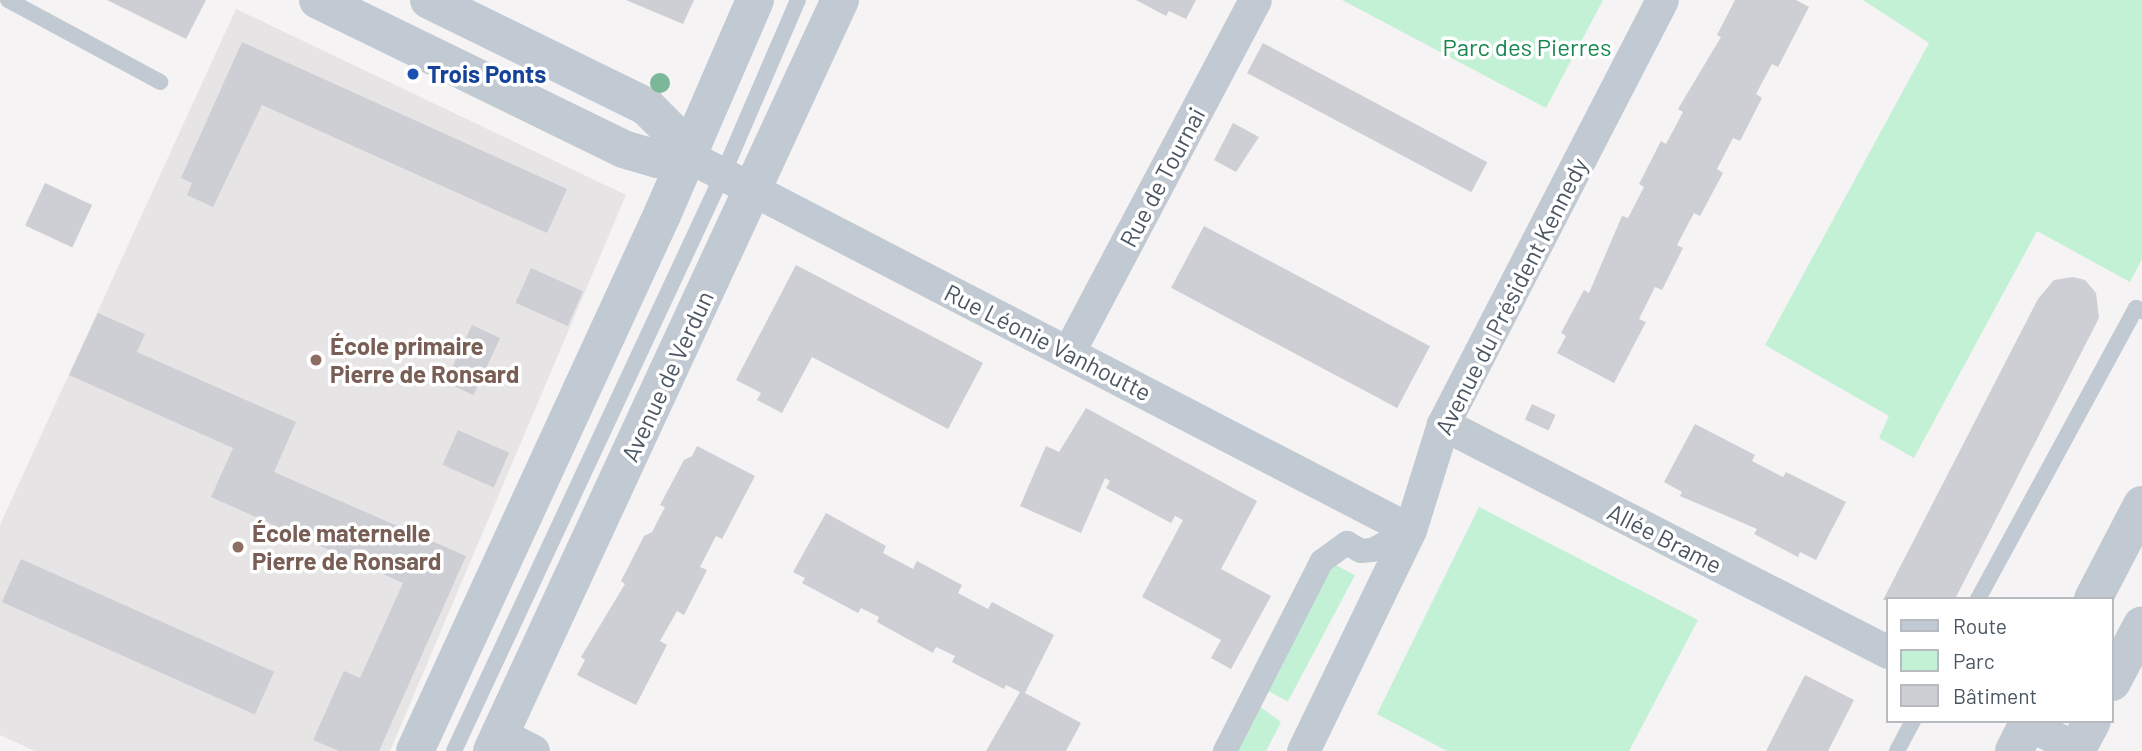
<!DOCTYPE html>
<meta charset="utf-8">
<style>
body{margin:0}
#map{position:relative;width:2142px;height:751px;overflow:hidden;background:#f5f3f3;font-family:Barlow,sans-serif}
div>[style]{position:absolute}
.education>*{inset:0;background:#e6e4e5}
.green>*{inset:0;background:#c3f1d5;transform-origin:0 0}
.building>*{inset:0;background:#cdcfd5;transform-origin:0 0}
.service>*{height:16px;margin:-8px;padding:0 8px;transform-origin:8px;border-radius:8px;background:#c1cad2}
.pedestrian>*{height:24px;margin:-12px;padding:0 12px;transform-origin:12px;border-radius:12px;background:#c1cad2}
.minor>*{height:33px;margin:-16.5px;padding:0 16.5px;transform-origin:16.5px;border-radius:16.5px;background:#c1cad2}
.tertiary>*{height:38px;margin:-19px;padding:0 19px;transform-origin:19px;border-radius:19px;background:#c1cad2}
.trees>*{width:20px;height:20px;margin:-10px;border-radius:50%;background:#7bb799}
.dots>*{width:19px;height:19px;translate:-50% -50%;box-sizing:border-box;border:4px solid #fff;border-radius:50%}
span{translate:-50% -50%;white-space:nowrap;text-align:center;line-height:1.15;-webkit-text-stroke:7px #fff;paint-order:stroke}
.park-label{font-size:24px;color:#17864f}
.transit-label{font-size:24px;color:#164399;font-weight:700}
.left{translate:0 -50%;text-align:left}
.street-label{font-size:24px;color:#4a5661}
.education-label{font-size:24px;color:#785e54;font-weight:700}
.legend{position:absolute;left:1886px;top:597px;width:228px;height:126px;box-sizing:border-box;background:#fff;border:2px solid #b7bbc0;margin:0;padding:9px 12px;list-style:none;font-size:21px;color:#4a5661}
.legend li{display:flex;align-items:center;gap:14px;height:35px}
.legend b{width:35px;border:2px solid #b7bbc0}
</style>
<div id="map">
<div class="education">
<div style="clip-path:polygon(236px 9px,626px 195px,390px 751px,35px 751px,0 735px,0 525px)"></div>
</div>
<div class="green">
<div style="clip-path:polygon(1342px 0,1603px 0,1546px 108px)"></div>
<div style="clip-path:polygon(1863px 0,2142px 0,2142px 259px,2130px 282px,2037px 231px,1914px 458px,1879px 438px,1889px 416px,1765px 345px,1929px 43px)"></div>
<div style="clip-path:polygon(1479px 507px,1698px 620px,1629px 751px,1447px 751px,1377px 714px)"></div>
<div style="left:1332px;top:563px;width:26px;height:143px;rotate:28deg"></div>
<div style="clip-path:polygon(1259px 706px,1281px 722px,1266px 751px,1235px 751px)"></div>
</div>
<div class="building">
<div style="clip-path:polygon(107px 0,206px 0,186px 39px)"></div>
<div style="clip-path:polygon(626px 0,694px 0,683px 24px)"></div>
<div style="clip-path:polygon(1136px 0,1196px 0,1186px 19px,1169px 11px,1166px 16px)"></div>
<div style="clip-path:polygon(1735px 0,1796px 0,1809px 7px,1778px 67px,1772px 64px,1756px 94px,1762px 98px,1740px 141px,1733px 138px,1717px 169px,1723px 173px,1700px 216px,1694px 213px,1677px 245px,1683px 248px,1662px 290px,1655px 287px,1639px 319px,1646px 322px,1614px 383px,1557px 353px,1566px 336px,1561px 333px,1584px 290px,1589px 293px,1622px 216px,1628px 218px,1644px 187px,1639px 184px,1661px 141px,1666px 144px,1683px 112px,1678px 109px,1721px 37px,1717px 35px)"></div>
<div style="clip-path:polygon(242px 42px,567px 189px,547px 233px,262px 105px,213px 207px,187px 195px,192px 183px,181px 178px)"></div>
<div style="left:1263px;top:43px;width:254px;height:34px;rotate:28deg"></div>
<div style="clip-path:polygon(1233px 123px,1259px 137px,1236px 172px,1214px 160px)"></div>
<div style="left:45px;top:183px;width:52px;height:47px;rotate:25deg"></div>
<div style="left:1204px;top:226px;width:256px;height:70px;rotate:28deg"></div>
<div style="clip-path:polygon(796px 265px,983px 363px,948px 429px,812px 357px,782px 413px,757px 400px,761px 393px,736px 380px)"></div>
<div style="left:531px;top:268px;width:57px;height:38px;rotate:24deg"></div>
<div style="clip-path:polygon(2073px 277px,2085px 280px,2096px 293px,2099px 318px,1955px 599px,1883px 600px,2038px 299px,2054px 280px)"></div>
<div style="clip-path:polygon(98px 313px,145px 334px,137px 352px,296px 422px,274px 472px,466px 556px,379px 751px,339px 751px,313px 740px,344px 671px,360px 678px,403px 583px,211px 497px,233px 448px,69px 375px)"></div>
<div style="left:472px;top:325px;width:31px;height:63px;rotate:25deg"></div>
<div style="left:1532px;top:404px;width:26px;height:17px;rotate:25deg"></div>
<div style="clip-path:polygon(1086px 408px,1257px 501px,1221px 569px,1271px 596px,1231px 669px,1211px 658px,1221px 640px,1142px 597px,1183px 520px,1175px 516px,1171px 523px,1106px 488px,1110px 481px,1105px 478px,1081px 533px,1020px 506px,1046px 446px,1059px 452px)"></div>
<div style="clip-path:polygon(1695px 424px,1755px 455px,1752px 461px,1783px 477px,1786px 472px,1846px 502px,1816px 560px,1800px 552px,1798px 557px,1754px 534px,1757px 529px,1680px 496px,1682px 492px,1664px 482px)"></div>
<div style="left:458px;top:430px;width:56px;height:38px;rotate:24deg"></div>
<div style="clip-path:polygon(697px 446px,755px 476px,722px 539px,716px 536px,700px 567px,707px 570px,684px 615px,677px 611px,660px 641px,667px 645px,636px 705px,577px 675px,585px 660px,581px 657px,625px 584px,621px 581px,644px 536px,652px 532px,665px 507px,660px 505px,684px 460px,692px 456px)"></div>
<div style="clip-path:polygon(826px 513px,886px 546px,883px 553px,913px 569px,917px 561px,962px 585px,958px 593px,988px 609px,992px 602px,1054px 635px,1025px 693px,1081px 723px,1066px 751px,986px 751px,1020px 692px,1006px 685px,1004px 689px,952px 662px,955px 656px,936px 647px,933px 653px,877px 622px,879px 617px,861px 608px,858px 613px,802px 583px,805px 578px,793px 572px)"></div>
<div style="left:21px;top:559px;width:277px;height:47px;rotate:24deg"></div>
<div style="clip-path:polygon(1805px 675px,1854px 700px,1828px 751px,1766px 751px)"></div>
</div>
<div class="service">
<div style="left:8px;top:0;width:173px;rotate:28.3deg"></div>
<div style="left:1978px;top:599px;width:331px;rotate:-61.5deg"></div>
<div style="left:2136px;top:308px;width:7px;rotate:27deg"></div>
<div style="left:454px;top:751px;width:637px;rotate:-65deg"></div>
<div style="left:723px;top:174px;width:189px;rotate:-66.7deg"></div>
<div style="left:1897px;top:751px;width:34px;rotate:-62deg"></div>
</div>
<div class="pedestrian">
<div style="left:1225px;top:751px;width:213px;rotate:-63deg"></div>
<div style="left:1322px;top:561px;width:31px;rotate:-36deg"></div>
<div style="left:1347px;top:543px;width:16px;rotate:30deg"></div>
<div style="left:1361px;top:551px;width:11px;rotate:-5deg"></div>
<div style="left:1372px;top:550px;width:43px;rotate:-27.8deg"></div>
</div>
<div class="minor">
<div style="left:686px;top:155px;width:815px;rotate:27.38deg"></div>
<div style="left:1068px;top:353px;width:399px;rotate:-62.1deg"></div>
<div style="left:1443px;top:424px;width:500px;rotate:27.13deg"></div>
<div style="left:2023px;top:721px;width:61px;rotate:27.4deg"></div>
<div style="left:500px;top:734px;width:37px;rotate:27deg"></div>
<div style="left:1303px;top:751px;width:246px;rotate:-64.2deg"></div>
<div style="left:1410px;top:530px;width:111px;rotate:-72.7deg"></div>
<div style="left:1443px;top:424px;width:477px;rotate:-62.7deg"></div>
</div>
<div class="tertiary">
<div style="left:318px;top:0;width:339px;rotate:26deg"></div>
<div style="left:623px;top:149px;width:36px;rotate:16deg"></div>
<div style="left:658px;top:159px;width:28px;rotate:-8deg"></div>
<div style="left:429px;top:0;width:243px;rotate:26.1deg"></div>
<div style="left:647px;top:107px;width:34px;rotate:45deg"></div>
<div style="left:671px;top:131px;width:28px;rotate:58deg"></div>
<div style="left:2093px;top:599px;width:106px;rotate:-62.5deg"></div>
<div style="left:2112px;top:682px;width:64px;rotate:-62.2deg"></div>
<div style="left:415px;top:751px;width:590px;rotate:-65.26deg"></div>
<div style="left:662px;top:215px;width:234px;rotate:-66.6deg"></div>
<div style="left:492px;top:751px;width:828px;rotate:-65.14deg"></div>
<div style="left:2014px;top:751px;width:34px;rotate:-63deg"></div>
<div style="left:2076px;top:751px;width:34px;rotate:-62deg"></div>
</div>
<div class="trees">
<div style="left:660px;top:83px"></div>
</div>
<div class="dots">
<div style="left:413px;top:74px;background:#1a4fb4"></div>
<div style="left:316px;top:360px;background:#8d6e63"></div>
<div style="left:238px;top:547px;background:#8d6e63"></div>
</div>
<div class="park-label">
<span style="left:1527px;top:47px">Parc des Pierres</span>
</div>
<div class="transit-label">
<span class="left" style="left:427px;top:74px">Trois Ponts</span>
</div>
<div class="street-label">
<span style="left:1162px;top:177px;rotate:-62deg">Rue de Tournai</span>
<span style="left:1511px;top:296px;rotate:-63deg">Avenue du Président Kennedy</span>
<span style="left:1048px;top:342px;rotate:27deg">Rue Léonie Vanhoutte</span>
<span style="left:667px;top:376px;rotate:-65deg">Avenue de Verdun</span>
<span style="left:1665px;top:538px;rotate:27deg">Allée Brame</span>
</div>
<div class="education-label">
<span class="left" style="left:330px;top:360px">École primaire<br>Pierre de Ronsard</span>
<span class="left" style="left:252px;top:547px">École maternelle<br>Pierre de Ronsard</span>
</div>
<ul class="legend">
<li><b style="height:9px;background:#c1cad2"></b>Route</li>
<li><b style="height:19px;background:#c3f1d5"></b>Parc</li>
<li><b style="height:19px;background:#cdcfd5"></b>Bâtiment</li>
</ul>
</div>
